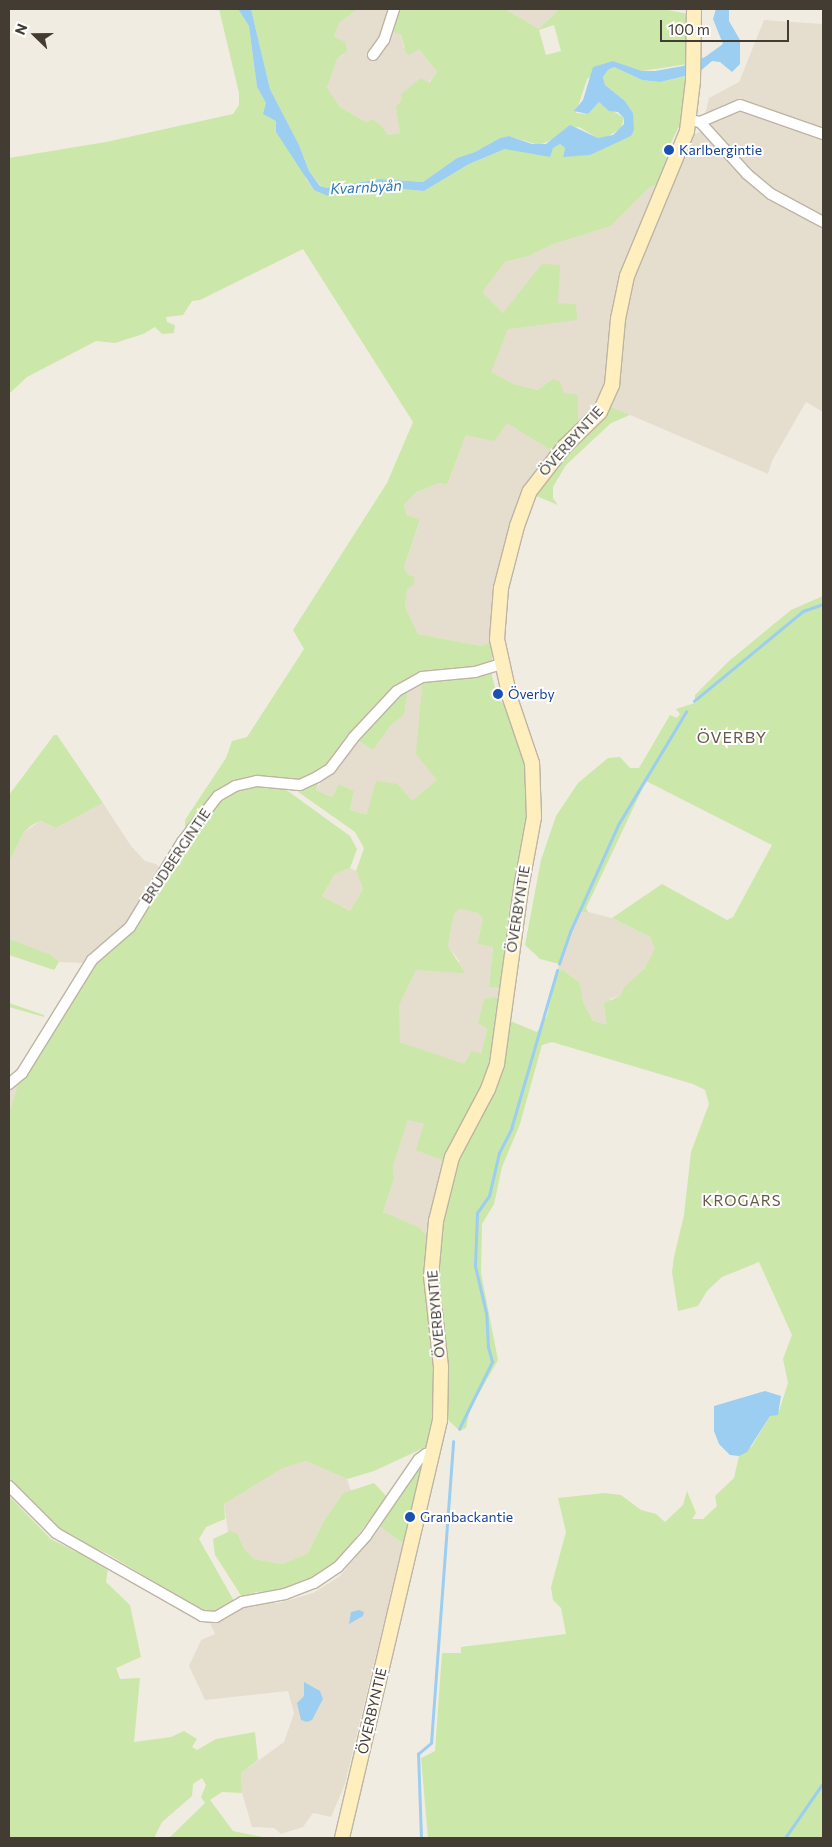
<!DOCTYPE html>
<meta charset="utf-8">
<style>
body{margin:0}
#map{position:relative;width:832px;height:1847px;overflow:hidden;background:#f1ece2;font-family:Commissioner,sans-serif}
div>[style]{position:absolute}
.residential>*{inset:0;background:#e5decf}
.green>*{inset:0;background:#cbe7a9}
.water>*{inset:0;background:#9bcef1}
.stream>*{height:2.5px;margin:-1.25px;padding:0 1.25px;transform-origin:1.25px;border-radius:1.25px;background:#9bcef1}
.roads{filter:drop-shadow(1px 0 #bdb4a4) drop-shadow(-1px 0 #bdb4a4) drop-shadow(0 1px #bdb4a4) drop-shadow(0 -1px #bdb4a4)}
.street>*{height:10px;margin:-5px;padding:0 5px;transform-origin:5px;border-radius:5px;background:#fff}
.secondary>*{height:14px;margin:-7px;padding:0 7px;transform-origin:7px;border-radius:7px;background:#ffefbe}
.dots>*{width:14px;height:14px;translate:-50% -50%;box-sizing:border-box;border:2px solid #fff;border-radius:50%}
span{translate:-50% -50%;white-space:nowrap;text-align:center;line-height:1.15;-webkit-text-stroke:4px #fff;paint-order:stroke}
.transit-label{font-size:14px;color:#164399}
.left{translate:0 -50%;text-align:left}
.street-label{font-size:14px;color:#433c32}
.water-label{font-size:15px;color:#2b78af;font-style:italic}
.neighbourhood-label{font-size:15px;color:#655a49;letter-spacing:1px}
.quarter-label{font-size:16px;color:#655a49;letter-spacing:1px}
.frame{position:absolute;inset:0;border:10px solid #433c32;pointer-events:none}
.north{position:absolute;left:10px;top:10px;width:50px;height:50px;-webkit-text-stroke:4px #fff;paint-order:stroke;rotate:292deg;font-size:14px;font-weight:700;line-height:20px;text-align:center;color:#433c32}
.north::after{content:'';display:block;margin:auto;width:18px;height:22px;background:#433c32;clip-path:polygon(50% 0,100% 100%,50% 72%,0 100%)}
.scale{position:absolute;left:660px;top:20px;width:129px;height:22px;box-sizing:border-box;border:2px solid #433c32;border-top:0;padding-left:6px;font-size:15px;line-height:18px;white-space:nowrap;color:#433c32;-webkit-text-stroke:4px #fff;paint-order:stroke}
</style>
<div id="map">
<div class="residential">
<div style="clip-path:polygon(357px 9px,396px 9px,404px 48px,419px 49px,437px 72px,428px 83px,397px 104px,400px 133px,388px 135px,381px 125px,372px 119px,366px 122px,340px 107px,327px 88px,337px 59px,343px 55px,334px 37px,339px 23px)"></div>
<div style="clip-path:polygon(505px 9px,559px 9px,539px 29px)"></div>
<div style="clip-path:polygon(764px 20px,823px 24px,823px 412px,806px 402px,772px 461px,768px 474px,609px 406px,634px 268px,689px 138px,701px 131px,709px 98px,739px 82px)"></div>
<div style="clip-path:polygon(660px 182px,639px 231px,612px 373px,595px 410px,578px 428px,564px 393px,553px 380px,538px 390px,513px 384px,490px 372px,508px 329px,558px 303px,520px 295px,503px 313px,481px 292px,505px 262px,529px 256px,551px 245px,611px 226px,648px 189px)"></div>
<div style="clip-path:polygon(507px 422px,552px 451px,534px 473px,522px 494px,499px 570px,491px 614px,492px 641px,481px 646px,418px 634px,405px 606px,408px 575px,404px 567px,420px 521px,407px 515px,404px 505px,416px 492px,440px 483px,447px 485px,466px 435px)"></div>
<div style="clip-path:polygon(410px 678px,422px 687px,421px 714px,437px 781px,412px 802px,398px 784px,368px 814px,350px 810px,354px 791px,339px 784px,332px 797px,316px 790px,351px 736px,373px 750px,391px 725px,404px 715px)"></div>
<div style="clip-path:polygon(103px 803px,131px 846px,145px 861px,156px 864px,161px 870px,149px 891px,113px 939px,95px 949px,83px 963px,59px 962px,51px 955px,13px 942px,9px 939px,9px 862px,24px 832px,41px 821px,56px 828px)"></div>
<div style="clip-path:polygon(350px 868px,356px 871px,363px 889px,350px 911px,322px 896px,335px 874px)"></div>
<div style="clip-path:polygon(460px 909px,479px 913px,483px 918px,477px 944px,493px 947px,489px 987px,500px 988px,499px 1000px,484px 1000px,478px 1023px,487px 1029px,481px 1054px,464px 1065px,400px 1042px,398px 1005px,416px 970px,460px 962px,448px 946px,454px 914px)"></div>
<div style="clip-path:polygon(581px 910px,612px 918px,650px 937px,656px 949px,645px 968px,624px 987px,620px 996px,610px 999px,607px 1026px,593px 1021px,583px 1002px,580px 983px,563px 970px,557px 971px)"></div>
<div style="clip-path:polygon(19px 1082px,18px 1094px,9px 1114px,9px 1088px)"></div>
<div style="clip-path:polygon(408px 1119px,424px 1124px,445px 1161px,428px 1239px,383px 1212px,394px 1179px,393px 1166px)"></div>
<div style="clip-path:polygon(306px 1461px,347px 1479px,351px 1491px,343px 1493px,324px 1521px,308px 1553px,283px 1564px,254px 1559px,245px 1550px,237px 1533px,228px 1532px,224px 1504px,283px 1468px)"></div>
<div style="clip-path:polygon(380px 1527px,403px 1543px,345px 1784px,331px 1817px,313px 1813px,303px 1827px,281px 1834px,274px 1828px,252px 1827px,242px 1793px,241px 1773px,284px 1742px,294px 1713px,288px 1691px,205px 1700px,189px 1666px,201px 1640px,215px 1634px,210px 1623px,255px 1603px,278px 1603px,313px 1593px,340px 1576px)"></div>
</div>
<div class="green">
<div style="clip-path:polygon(evenodd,219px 9px,238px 9px,249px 26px,257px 87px,276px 120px,276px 132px,302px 167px,306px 179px,314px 190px,342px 196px,379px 187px,424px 191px,469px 164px,505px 149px,553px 148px,560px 144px,565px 148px,563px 156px,578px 156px,631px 136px,633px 113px,625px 101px,605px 85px,603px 77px,608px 70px,614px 67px,642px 80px,660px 82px,687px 76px,684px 116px,666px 153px,668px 163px,660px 182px,648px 189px,611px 226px,551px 245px,529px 256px,505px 262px,482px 292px,503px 313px,542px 264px,560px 265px,558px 303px,576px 304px,577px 320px,508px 329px,491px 372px,513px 384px,538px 390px,553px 379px,560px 382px,564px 393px,578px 395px,578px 428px,552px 451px,507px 423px,494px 441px,466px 435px,447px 485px,440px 483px,416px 492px,404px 505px,407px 515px,420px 520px,404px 567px,408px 575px,415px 577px,413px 585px,407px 589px,405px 606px,418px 634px,481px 646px,492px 641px,492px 676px,498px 698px,506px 707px,524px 755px,529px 782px,527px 822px,517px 863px,500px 988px,489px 987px,493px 947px,477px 944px,483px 918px,478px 913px,460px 909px,454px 914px,448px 946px,465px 973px,416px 970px,399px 1005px,400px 1042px,464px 1064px,472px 1051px,481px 1054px,487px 1029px,478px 1023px,484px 999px,496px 997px,500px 1007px,489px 1074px,445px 1161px,416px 1150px,424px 1124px,408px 1120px,393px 1166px,394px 1179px,383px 1212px,420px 1228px,428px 1239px,436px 1398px,428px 1446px,374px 1471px,347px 1479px,306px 1461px,283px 1468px,224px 1504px,225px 1519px,206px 1527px,199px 1539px,234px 1601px,214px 1613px,206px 1613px,108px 1554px,60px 1533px,9px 1478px,9px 1114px,19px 1082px,92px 968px,120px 944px,141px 918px,185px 845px,185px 820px,226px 758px,232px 741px,247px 737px,304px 649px,293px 630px,387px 483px,413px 422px,303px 249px,200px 300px,192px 301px,183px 315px,166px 317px,167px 322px,175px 325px,174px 333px,162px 334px,155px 327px,143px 334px,115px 343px,96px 341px,27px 377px,10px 393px,10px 402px,9px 401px,9px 158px,106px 142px,233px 114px,239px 105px,239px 93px,219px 9px,410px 678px,422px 687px,416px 754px,437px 780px,412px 801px,398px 784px,376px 781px,367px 814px,350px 810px,354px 791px,339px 784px,332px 797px,316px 790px,320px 779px,294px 789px,355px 832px,364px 848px,356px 871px,363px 889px,350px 911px,322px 896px,335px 874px,350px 868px,357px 849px,350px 836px,281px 786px,317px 774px,328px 766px,351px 736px,373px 750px,391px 725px,404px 715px,410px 678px)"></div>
<div style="clip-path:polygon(evenodd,251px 9px,357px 9px,339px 23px,334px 37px,345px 42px,347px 51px,337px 59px,327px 88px,340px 107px,366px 122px,372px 119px,381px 125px,388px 135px,400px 133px,396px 106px,402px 100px,401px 94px,421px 78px,429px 83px,437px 72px,419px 49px,409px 55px,406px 53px,401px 34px,390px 31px,396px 9px,505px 9px,539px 29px,559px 9px,662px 9px,689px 14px,688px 64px,642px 71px,613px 61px,587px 79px,576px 113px,588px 114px,599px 102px,624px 118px,621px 128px,607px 137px,598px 138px,579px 127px,565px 129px,554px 139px,539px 145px,509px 136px,500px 138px,475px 152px,457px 158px,423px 182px,379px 179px,327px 188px,321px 186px,309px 171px,299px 145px,270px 89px,251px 9px,554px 25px,561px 51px,546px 55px,539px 30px,554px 25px)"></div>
<div style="clip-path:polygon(609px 406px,630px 415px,611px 423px,566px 465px,553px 487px,553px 498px,558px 505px,534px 495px,572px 445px)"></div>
<div style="clip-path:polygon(823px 596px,823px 1838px,428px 1838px,421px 1758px,435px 1751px,442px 1653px,461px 1653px,461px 1647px,566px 1634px,561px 1608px,553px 1600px,551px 1587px,566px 1532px,558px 1498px,605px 1493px,621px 1495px,641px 1510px,656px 1514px,665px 1522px,683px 1505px,687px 1491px,696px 1513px,692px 1519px,703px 1519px,717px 1506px,715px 1496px,734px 1478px,739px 1456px,752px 1446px,770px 1416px,779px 1411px,788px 1383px,783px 1359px,792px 1335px,759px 1262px,722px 1277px,707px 1291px,698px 1306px,678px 1311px,672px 1272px,674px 1257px,684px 1215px,691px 1152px,709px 1104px,705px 1090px,693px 1084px,552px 1042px,542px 1045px,520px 1124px,502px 1167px,494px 1204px,482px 1224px,481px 1273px,498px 1360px,470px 1409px,466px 1428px,460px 1431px,448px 1420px,447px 1355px,438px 1268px,448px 1189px,508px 1020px,537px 1032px,547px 1016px,557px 971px,563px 970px,580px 983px,583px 1002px,593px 1021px,607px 1025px,604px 1003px,620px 996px,624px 987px,645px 968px,655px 949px,650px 937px,612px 918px,662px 884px,727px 920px,733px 917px,772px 845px,646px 781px,586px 908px,588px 912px,579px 912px,559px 964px,540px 959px,525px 945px,541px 860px,556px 816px,578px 783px,608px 758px,620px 757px,630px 768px,639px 768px,670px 715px,677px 718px,680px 714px,676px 709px,698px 702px,695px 701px,695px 695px,729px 661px,791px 610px)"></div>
<div style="clip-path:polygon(54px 735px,57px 735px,103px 803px,56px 828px,41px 821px,32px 825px,24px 832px,9px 862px,9px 795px)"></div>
<div style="clip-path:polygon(9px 939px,51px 955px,59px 962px,54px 970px,9px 955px)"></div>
<div style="clip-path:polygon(9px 1003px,44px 1015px,44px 1017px,9px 1007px)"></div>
<div style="clip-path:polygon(424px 1463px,403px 1557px,399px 1557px,403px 1543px,380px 1527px,418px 1465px)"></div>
<div style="clip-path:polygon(374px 1483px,387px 1497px,337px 1562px,313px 1578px,282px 1591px,256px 1592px,242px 1597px,215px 1555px,213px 1539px,230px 1531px,237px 1533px,245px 1550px,254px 1559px,283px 1564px,308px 1553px,324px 1521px,343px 1493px)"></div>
<div style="clip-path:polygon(9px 1496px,51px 1539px,108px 1568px,106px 1582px,130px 1605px,141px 1657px,116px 1668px,120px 1679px,140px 1678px,134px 1742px,171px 1737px,184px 1731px,197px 1739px,192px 1747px,197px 1750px,216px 1739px,255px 1732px,258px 1760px,241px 1773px,242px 1793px,222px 1792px,210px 1800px,233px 1831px,267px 1838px,169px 1838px,205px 1803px,201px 1797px,206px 1785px,202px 1778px,193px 1784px,192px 1796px,162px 1822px,154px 1838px,9px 1838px)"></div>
</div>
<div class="water">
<div style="clip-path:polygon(238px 9px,251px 9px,270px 89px,299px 145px,309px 171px,320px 186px,327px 188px,379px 179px,423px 182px,457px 158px,475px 152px,500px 138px,509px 136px,532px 144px,546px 144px,570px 125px,598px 138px,613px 135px,624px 124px,624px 118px,618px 112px,609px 111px,599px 102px,588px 114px,574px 111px,583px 100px,593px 67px,613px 61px,642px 71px,655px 71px,683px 66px,705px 57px,723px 44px,713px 19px,716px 9px,729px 9px,729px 21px,740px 40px,740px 64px,732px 72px,720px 62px,712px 61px,698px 73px,660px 82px,642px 80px,614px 67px,608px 70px,603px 77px,605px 85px,625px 101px,633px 113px,634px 130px,631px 136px,590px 155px,563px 157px,565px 148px,560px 144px,553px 148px,550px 157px,505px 149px,469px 164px,424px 191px,379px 187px,328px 196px,314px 190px,276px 132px,276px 121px,263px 114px,266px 103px,257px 87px,249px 26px)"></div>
<div style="clip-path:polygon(765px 1391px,781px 1396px,778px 1415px,770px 1416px,747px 1452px,739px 1456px,730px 1455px,719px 1444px,714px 1431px,714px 1406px)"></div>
<div style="clip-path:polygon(359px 1610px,364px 1612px,363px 1616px,349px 1624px,351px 1612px)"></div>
<div style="clip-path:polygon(304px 1682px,320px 1691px,323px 1699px,312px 1720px,307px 1722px,301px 1720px,297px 1703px,304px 1696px)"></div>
</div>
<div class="stream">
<div style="left:694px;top:701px;width:141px;rotate:-39.5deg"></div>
<div style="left:803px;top:611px;width:21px;rotate:-19deg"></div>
<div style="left:559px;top:964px;width:34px;rotate:-71deg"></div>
<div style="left:570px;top:932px;width:117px;rotate:-65.8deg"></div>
<div style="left:618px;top:825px;width:132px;rotate:-59deg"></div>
<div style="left:459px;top:1429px;width:75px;rotate:-63.8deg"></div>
<div style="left:492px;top:1362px;width:16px;rotate:-105deg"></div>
<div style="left:488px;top:1347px;width:34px;rotate:-93deg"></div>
<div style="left:486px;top:1313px;width:48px;rotate:-103.2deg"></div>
<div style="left:475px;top:1266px;width:53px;rotate:-87.8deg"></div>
<div style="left:477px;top:1213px;width:21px;rotate:-55deg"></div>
<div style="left:489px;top:1196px;width:44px;rotate:-76.9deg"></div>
<div style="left:499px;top:1153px;width:27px;rotate:-63deg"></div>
<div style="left:511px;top:1129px;width:165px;rotate:-73.8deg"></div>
<div style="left:421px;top:1838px;width:84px;rotate:-92deg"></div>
<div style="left:418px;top:1754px;width:17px;rotate:-40deg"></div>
<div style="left:431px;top:1743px;width:302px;rotate:-85.8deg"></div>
<div style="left:785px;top:1838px;width:67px;rotate:-55.4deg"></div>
</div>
<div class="roads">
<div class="street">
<div style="left:373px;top:55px;width:19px;rotate:-54deg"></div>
<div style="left:384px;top:40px;width:33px;rotate:-72deg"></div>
<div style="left:689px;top:120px;width:11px;rotate:10deg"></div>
<div style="left:700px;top:122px;width:70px;rotate:47.9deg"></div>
<div style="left:747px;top:174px;width:31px;rotate:40deg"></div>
<div style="left:771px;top:194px;width:59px;rotate:28.3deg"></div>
<div style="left:700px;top:122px;width:43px;rotate:-23deg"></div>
<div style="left:740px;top:105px;width:88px;rotate:19.3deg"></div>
<div style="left:9px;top:1084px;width:17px;rotate:-40deg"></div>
<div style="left:22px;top:1073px;width:133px;rotate:-58.2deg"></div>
<div style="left:92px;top:960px;width:50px;rotate:-41deg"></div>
<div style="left:130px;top:927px;width:100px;rotate:-58.5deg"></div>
<div style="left:182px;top:842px;width:58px;rotate:-52deg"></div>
<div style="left:218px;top:796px;width:20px;rotate:-30deg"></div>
<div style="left:235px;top:786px;width:23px;rotate:-13deg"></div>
<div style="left:257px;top:781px;width:43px;rotate:5.3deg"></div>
<div style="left:300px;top:785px;width:19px;rotate:-25deg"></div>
<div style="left:317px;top:777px;width:15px;rotate:-32deg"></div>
<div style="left:330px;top:769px;width:39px;rotate:-53deg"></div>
<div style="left:353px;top:738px;width:64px;rotate:-46.9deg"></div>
<div style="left:397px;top:691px;width:29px;rotate:-29deg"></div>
<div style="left:422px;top:677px;width:53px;rotate:-5.4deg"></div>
<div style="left:475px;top:672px;width:27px;rotate:-17deg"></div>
<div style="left:9px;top:1486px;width:66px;rotate:45deg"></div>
<div style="left:56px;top:1533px;width:168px;rotate:29.6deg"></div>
<div style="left:202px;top:1616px;width:14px;rotate:4deg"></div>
<div style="left:216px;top:1617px;width:30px;rotate:-30deg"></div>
<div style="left:242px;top:1602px;width:44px;rotate:-10.5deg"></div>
<div style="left:285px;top:1594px;width:31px;rotate:-21deg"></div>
<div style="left:314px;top:1583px;width:29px;rotate:-34deg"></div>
<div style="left:338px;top:1567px;width:42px;rotate:-47.9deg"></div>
<div style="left:366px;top:1536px;width:93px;rotate:-55.5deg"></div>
<div style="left:419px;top:1459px;width:9px;rotate:-36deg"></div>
<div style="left:426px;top:1454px;width:7px;rotate:8deg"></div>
</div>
<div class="secondary">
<div style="left:342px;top:1838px;width:429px;rotate:-76.8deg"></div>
<div style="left:440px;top:1420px;width:53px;rotate:-88.9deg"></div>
<div style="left:441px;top:1367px;width:92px;rotate:-96.3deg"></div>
<div style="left:431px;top:1276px;width:55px;rotate:-84.8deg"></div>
<div style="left:436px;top:1221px;width:66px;rotate:-76deg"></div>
<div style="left:452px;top:1157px;width:77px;rotate:-62.1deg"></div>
<div style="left:488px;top:1089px;width:27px;rotate:-70deg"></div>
<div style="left:497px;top:1064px;width:178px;rotate:-82.2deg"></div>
<div style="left:521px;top:888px;width:72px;rotate:-79.6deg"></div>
<div style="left:534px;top:817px;width:54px;rotate:-92.1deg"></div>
<div style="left:532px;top:763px;width:69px;rotate:-108.7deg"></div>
<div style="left:510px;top:698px;width:60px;rotate:-102.4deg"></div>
<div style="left:497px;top:639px;width:51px;rotate:-85.5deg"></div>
<div style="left:501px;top:588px;width:64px;rotate:-75.5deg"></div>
<div style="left:517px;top:526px;width:37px;rotate:-70deg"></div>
<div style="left:530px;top:491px;width:56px;rotate:-52.3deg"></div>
<div style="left:564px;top:447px;width:50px;rotate:-44.2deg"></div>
<div style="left:600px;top:412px;width:30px;rotate:-66deg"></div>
<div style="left:612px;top:385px;width:66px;rotate:-84.8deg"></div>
<div style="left:618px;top:319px;width:44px;rotate:-78.2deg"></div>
<div style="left:627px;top:276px;width:157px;rotate:-67.5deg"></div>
<div style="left:687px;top:131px;width:50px;rotate:-83.2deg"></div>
<div style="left:693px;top:81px;width:72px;rotate:-89.2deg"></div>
</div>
</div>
<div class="dots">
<div style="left:669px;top:150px;background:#1a4fb4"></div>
<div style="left:498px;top:694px;background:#1a4fb4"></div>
<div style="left:410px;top:1517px;background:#1a4fb4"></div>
</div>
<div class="transit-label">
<span class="left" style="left:679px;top:150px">Karlbergintie</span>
<span class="left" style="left:508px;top:694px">Överby</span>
<span class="left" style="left:420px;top:1517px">Granbackantie</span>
</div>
<div class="street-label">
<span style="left:571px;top:441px;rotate:-48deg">ÖVERBYNTIE</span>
<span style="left:176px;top:856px;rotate:-56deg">BRUDBERGINTIE</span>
<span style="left:518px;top:909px;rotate:-81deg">ÖVERBYNTIE</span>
<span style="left:436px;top:1314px;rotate:-95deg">ÖVERBYNTIE</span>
<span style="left:372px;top:1711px;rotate:-77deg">ÖVERBYNTIE</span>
</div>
<div class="water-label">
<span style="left:366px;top:187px;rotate:-3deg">Kvarnbyån</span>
</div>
<div class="neighbourhood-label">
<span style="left:742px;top:1201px">KROGARS</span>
</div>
<div class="quarter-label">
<span style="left:732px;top:737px">ÖVERBY</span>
</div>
<div class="frame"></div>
<div class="north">N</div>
<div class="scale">100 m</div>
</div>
